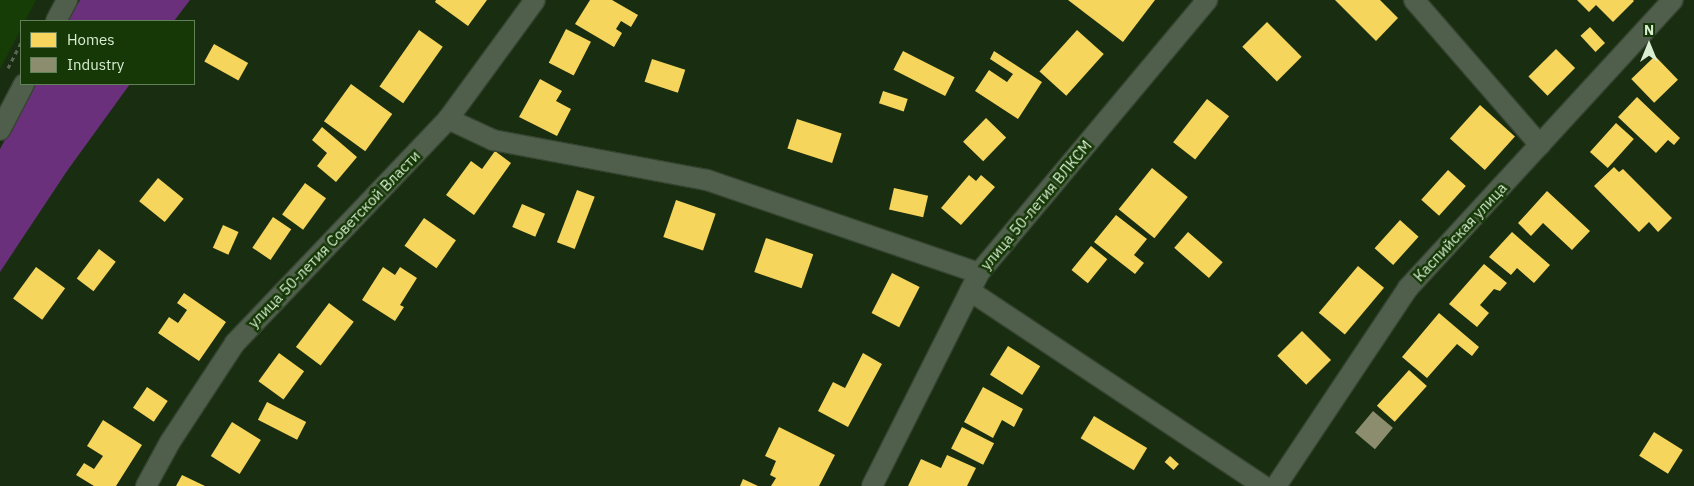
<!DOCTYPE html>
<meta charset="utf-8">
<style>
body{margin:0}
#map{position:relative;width:1694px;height:486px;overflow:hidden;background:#192d11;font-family:"IBM Plex Sans",sans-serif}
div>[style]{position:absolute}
.built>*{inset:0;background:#173d06}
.forest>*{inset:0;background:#6a307b}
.homes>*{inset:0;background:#f6d55c;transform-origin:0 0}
.industry>*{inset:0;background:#8c8c6e;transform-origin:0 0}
.path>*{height:3px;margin-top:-1.5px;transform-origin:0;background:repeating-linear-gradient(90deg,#5a6755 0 4px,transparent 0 8px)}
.roads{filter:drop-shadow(1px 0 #354430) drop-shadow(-1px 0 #354430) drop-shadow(0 1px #354430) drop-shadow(0 -1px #354430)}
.minor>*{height:20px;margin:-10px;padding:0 10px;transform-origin:10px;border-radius:10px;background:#505f4c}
span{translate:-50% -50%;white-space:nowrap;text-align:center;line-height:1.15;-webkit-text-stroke:5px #153806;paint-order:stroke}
.street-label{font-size:15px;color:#d9eed2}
.legend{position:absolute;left:20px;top:20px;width:175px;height:65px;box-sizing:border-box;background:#153806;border:1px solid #638158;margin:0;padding:6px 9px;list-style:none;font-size:15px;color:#d9eed2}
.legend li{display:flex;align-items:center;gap:10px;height:25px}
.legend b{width:25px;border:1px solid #638158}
.north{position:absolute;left:1624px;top:20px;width:50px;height:50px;-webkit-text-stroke:4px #153806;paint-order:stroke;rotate:0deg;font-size:14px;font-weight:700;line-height:20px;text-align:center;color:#d9eed2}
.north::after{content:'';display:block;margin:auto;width:18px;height:22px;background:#d9eed2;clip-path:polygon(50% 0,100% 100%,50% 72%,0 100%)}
</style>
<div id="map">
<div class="built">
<div style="clip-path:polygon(0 0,36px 0,25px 21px,21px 21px,21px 29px,0 69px)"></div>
</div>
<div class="forest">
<div style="clip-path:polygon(80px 0,190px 0,174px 21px,68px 21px)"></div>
<div style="clip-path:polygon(35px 84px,130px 84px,67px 171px,0 272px,0 149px)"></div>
</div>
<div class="homes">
<div style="clip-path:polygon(436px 0,487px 0,468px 26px,435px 2px)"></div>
<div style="clip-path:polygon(590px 0,612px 0,638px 15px,631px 27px,621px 21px,616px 29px,622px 33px,614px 47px,575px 24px)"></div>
<div style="clip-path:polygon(1068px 0,1155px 0,1123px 42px)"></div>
<div style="clip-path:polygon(1335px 0,1380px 0,1398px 18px,1376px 41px)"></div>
<div style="clip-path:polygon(1577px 0,1633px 0,1634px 1px,1613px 22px,1596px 5px,1589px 12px)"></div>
<div style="left:1267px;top:22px;width:49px;height:35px;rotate:45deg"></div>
<div style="left:1590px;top:27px;width:22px;height:13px;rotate:47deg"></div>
<div style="left:566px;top:29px;width:28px;height:38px;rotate:27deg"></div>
<div style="left:419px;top:30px;width:29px;height:69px;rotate:35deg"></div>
<div style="left:1077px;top:30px;width:36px;height:56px;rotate:42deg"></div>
<div style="left:214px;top:44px;width:39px;height:20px;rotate:29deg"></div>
<div style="left:1556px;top:49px;width:27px;height:39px;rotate:45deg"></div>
<div style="left:903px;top:51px;width:58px;height:21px;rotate:27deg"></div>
<div style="clip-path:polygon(994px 51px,1042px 82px,1018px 119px,975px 91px,989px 70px,1007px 82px,1013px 74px,990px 59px)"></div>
<div style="left:1655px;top:56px;width:33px;height:33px;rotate:46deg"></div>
<div style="left:652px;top:59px;width:35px;height:24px;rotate:18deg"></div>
<div style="clip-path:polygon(540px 79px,562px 91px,556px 101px,571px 109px,557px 136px,519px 117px)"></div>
<div style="left:351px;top:84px;width:51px;height:46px;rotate:36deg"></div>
<div style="left:883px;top:91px;width:26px;height:13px;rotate:18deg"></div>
<div style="clip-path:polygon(1637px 97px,1680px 138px,1674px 145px,1668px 140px,1656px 153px,1618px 117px)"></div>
<div style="left:1207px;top:99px;width:28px;height:55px;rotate:38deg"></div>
<div style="left:1480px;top:105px;width:47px;height:45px;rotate:42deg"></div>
<div style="left:986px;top:118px;width:28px;height:33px;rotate:44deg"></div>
<div style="left:797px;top:119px;width:47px;height:31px;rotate:18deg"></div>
<div style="left:1616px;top:123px;width:24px;height:39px;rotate:42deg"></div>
<div style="clip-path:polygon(322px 127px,357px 157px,336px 182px,317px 166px,327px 153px,312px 140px)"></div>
<div style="clip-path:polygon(495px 151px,511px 163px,474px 215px,446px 195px,471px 161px,482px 169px)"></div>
<div style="clip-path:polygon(1614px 167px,1619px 172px,1623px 169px,1672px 218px,1658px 232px,1649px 222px,1639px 232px,1594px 186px)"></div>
<div style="left:1152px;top:168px;width:46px;height:53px;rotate:39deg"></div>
<div style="left:1448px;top:170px;width:24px;height:40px;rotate:42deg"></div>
<div style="clip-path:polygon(969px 175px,976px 181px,981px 175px,995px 187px,961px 225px,941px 208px)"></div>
<div style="left:158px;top:178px;width:33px;height:30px;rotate:39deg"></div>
<div style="left:305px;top:183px;width:26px;height:39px;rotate:36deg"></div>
<div style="left:894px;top:188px;width:35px;height:22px;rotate:13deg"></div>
<div style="left:577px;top:190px;width:19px;height:56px;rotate:21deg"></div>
<div style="clip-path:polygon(1547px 191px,1590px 231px,1572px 250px,1543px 223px,1531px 236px,1518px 223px)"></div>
<div style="left:676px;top:200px;width:42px;height:39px;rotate:19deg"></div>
<div style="left:522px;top:204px;width:25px;height:25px;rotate:23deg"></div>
<div style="clip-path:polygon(1116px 215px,1147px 239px,1134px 255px,1144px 263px,1135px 274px,1094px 242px)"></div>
<div style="left:273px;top:217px;width:22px;height:37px;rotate:34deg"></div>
<div style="left:424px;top:218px;width:39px;height:34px;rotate:35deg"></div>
<div style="left:1400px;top:220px;width:25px;height:38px;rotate:42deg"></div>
<div style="left:223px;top:225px;width:17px;height:25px;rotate:24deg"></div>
<div style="left:1188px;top:232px;width:46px;height:21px;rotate:41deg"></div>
<div style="clip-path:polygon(1512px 232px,1550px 265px,1534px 283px,1517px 268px,1511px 275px,1489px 257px)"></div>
<div style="left:766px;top:238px;width:50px;height:36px;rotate:19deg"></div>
<div style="left:1091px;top:246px;width:21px;height:31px;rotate:39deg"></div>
<div style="left:99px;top:249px;width:21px;height:37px;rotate:37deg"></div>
<div style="clip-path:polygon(1484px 264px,1507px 283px,1500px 291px,1494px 289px,1480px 305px,1489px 313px,1477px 327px,1449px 304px)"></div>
<div style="left:1358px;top:266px;width:34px;height:61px;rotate:40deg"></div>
<div style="left:36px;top:267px;width:36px;height:39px;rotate:36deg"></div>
<div style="clip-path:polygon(383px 267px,395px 275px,400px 267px,417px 278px,400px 305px,404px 307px,395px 321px,362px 300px)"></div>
<div style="left:892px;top:273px;width:31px;height:45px;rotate:27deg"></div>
<div style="clip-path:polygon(184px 293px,226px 322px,199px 361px,158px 333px,169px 317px,178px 323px,187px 310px,177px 303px)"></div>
<div style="left:329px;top:303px;width:31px;height:55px;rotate:37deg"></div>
<div style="clip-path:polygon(1439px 313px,1479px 347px,1472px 356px,1457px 344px,1427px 378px,1402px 357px)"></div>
<div style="left:1302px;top:331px;width:41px;height:35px;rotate:45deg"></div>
<div style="left:1008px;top:346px;width:38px;height:34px;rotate:32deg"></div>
<div style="left:279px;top:353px;width:31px;height:35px;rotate:36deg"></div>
<div style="clip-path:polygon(863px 353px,882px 364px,848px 427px,818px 411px,833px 382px,845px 388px)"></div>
<div style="left:1409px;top:370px;width:24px;height:48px;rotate:42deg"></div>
<div style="left:147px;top:387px;width:25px;height:25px;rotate:34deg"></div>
<div style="clip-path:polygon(983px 387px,1023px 409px,1014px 427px,1002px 420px,993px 438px,964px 422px)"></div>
<div style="left:267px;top:402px;width:44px;height:20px;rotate:27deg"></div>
<div style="left:1094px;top:416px;width:62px;height:26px;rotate:31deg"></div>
<div style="clip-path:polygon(103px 420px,142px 445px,116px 486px,94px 486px,76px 475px,84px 463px,94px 469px,103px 456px,87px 446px)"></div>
<div style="left:232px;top:422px;width:34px;height:40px;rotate:32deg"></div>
<div style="clip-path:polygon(779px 427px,835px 455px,819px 486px,771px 486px,776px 478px,770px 475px,776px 461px,765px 456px)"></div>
<div style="left:962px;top:427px;width:36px;height:24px;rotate:27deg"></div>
<div style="left:1654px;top:432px;width:34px;height:28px;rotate:32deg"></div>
<div style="clip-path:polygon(947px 455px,976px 468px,967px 486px,908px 486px,921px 459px,941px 468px)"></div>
<div style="left:1170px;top:456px;width:12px;height:8px;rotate:42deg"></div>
<div style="clip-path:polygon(182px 475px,205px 486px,176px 486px)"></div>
<div style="clip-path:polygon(743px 479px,758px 486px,740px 486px)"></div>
</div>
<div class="industry">
<div style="left:1373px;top:411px;width:26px;height:28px;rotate:40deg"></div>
</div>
<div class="path">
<div style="left:8px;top:68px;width:28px;rotate:-63deg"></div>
</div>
<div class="roads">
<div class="minor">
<div style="left:1414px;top:0;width:192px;rotate:49deg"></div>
<div style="left:56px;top:21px;width:24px;rotate:-62deg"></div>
<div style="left:448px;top:119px;width:50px;rotate:25deg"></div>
<div style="left:493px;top:140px;width:218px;rotate:10.6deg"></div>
<div style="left:707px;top:180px;width:287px;rotate:18.9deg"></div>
<div style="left:0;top:130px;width:52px;rotate:-62.4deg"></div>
<div style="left:970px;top:291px;width:352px;rotate:33.6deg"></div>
<div style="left:146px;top:486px;width:50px;rotate:-61.4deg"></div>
<div style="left:170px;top:442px;width:118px;rotate:-56.7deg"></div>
<div style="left:235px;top:343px;width:309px;rotate:-46.4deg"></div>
<div style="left:448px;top:119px;width:147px;rotate:-53.8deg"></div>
<div style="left:872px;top:486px;width:238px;rotate:-63.3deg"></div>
<div style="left:979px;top:273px;width:356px;rotate:-50.1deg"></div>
<div style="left:1276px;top:486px;width:238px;rotate:-56.3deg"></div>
<div style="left:1408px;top:288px;width:391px;rotate:-47.4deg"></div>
</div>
</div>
<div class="street-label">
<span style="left:1036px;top:205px;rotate:-50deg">улица 50-летия ВЛКСМ</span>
<span style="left:1460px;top:232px;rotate:-47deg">Каспийская улица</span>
<span style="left:334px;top:239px;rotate:-46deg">улица 50-летия Советской Власти</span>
</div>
<ul class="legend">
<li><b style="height:14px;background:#f6d55c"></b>Homes</li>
<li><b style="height:14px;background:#8c8c6e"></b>Industry</li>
</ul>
<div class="north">N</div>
</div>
